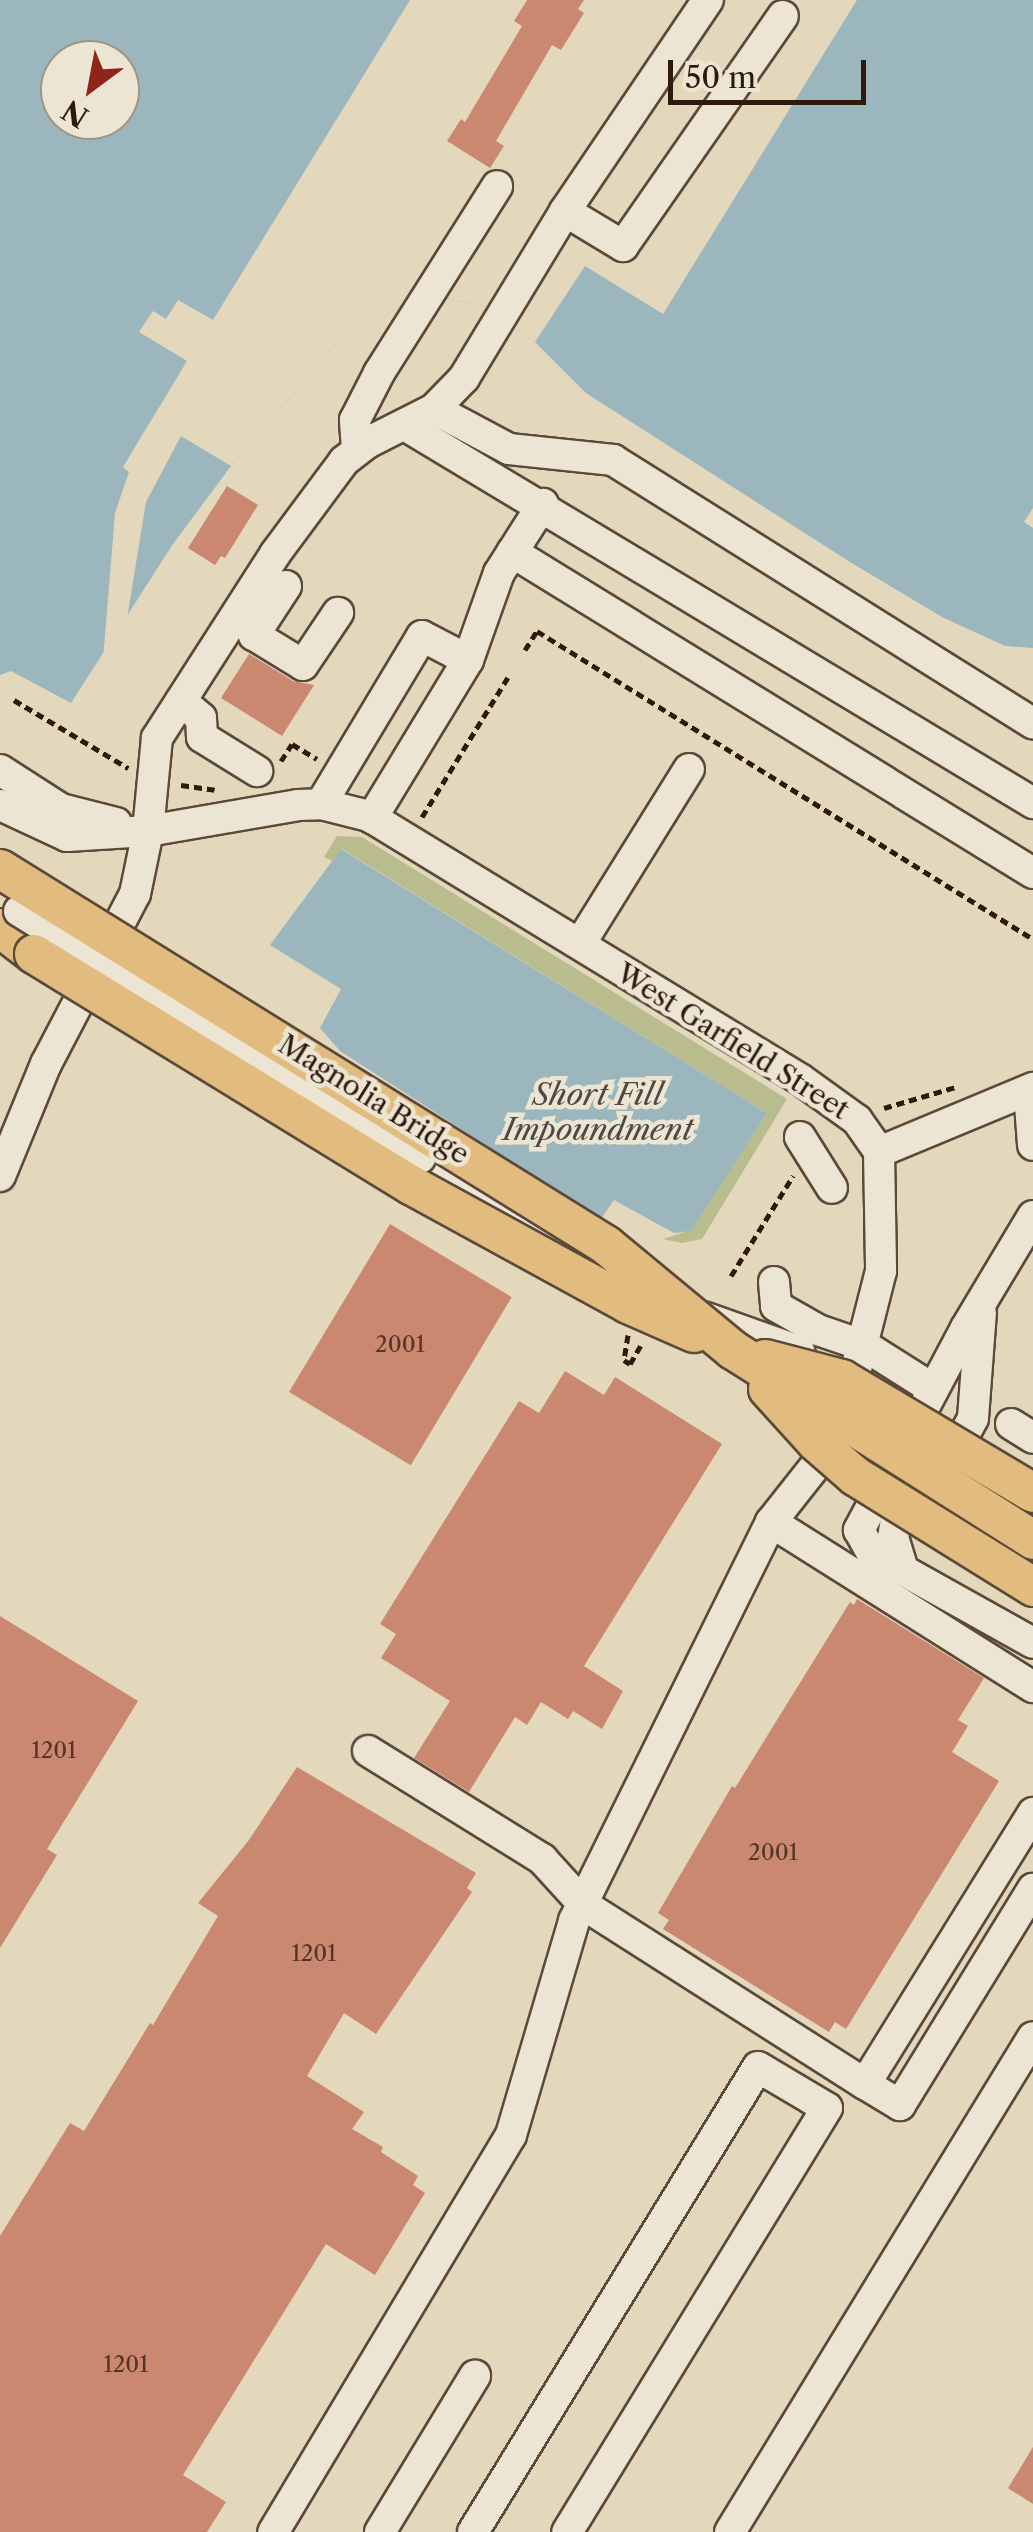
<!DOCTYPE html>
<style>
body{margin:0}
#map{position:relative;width:1033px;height:2532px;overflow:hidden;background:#e3d7bc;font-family:"Libre Caslon Text",serif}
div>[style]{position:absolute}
.green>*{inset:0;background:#b9bd8d}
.water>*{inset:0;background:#9bb6bd}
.pier>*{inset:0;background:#e3d7bc}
.building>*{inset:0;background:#c9886f;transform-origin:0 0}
.path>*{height:5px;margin-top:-2.5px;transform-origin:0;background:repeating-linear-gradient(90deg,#2e1a0d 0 8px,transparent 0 13px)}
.roads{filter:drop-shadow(2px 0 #5b4939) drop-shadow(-2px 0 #5b4939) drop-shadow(0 2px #5b4939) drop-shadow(0 -2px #5b4939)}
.minor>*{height:30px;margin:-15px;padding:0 15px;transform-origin:15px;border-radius:15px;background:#ede5d3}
.major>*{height:38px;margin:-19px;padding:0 19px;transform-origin:19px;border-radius:19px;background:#e2bc7e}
.bridges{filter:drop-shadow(2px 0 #5b4939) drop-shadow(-2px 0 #5b4939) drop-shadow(0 2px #5b4939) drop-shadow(0 -2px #5b4939)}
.minor-bridge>*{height:30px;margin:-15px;padding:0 15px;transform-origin:15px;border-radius:15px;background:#ede5d3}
.major-bridge>*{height:38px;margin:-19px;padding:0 19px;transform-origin:19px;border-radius:19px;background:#e2bc7e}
span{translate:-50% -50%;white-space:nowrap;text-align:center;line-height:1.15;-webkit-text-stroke:9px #ede5d3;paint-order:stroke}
.number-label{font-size:22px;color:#553626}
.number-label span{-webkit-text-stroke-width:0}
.street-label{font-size:28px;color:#2e1a0d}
.water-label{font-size:30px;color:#4f4942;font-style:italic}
.north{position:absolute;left:40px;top:40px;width:100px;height:100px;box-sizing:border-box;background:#ede5d3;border:2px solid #a19484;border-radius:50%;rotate:212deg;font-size:28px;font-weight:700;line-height:40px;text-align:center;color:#2e1a0d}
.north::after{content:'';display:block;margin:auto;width:35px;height:45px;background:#8f2418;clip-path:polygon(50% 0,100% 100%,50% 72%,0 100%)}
.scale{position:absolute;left:668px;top:60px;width:198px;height:45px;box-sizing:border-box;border:5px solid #2e1a0d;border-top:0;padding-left:12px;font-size:30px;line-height:35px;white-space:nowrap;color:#2e1a0d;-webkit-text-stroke:8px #ede5d3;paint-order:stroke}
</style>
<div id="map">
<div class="green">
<div style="clip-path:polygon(337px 836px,362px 837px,787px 1099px,702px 1239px,682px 1243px,663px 1239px,691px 1230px,767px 1113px,342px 849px,332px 861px,324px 857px)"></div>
</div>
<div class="water">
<div style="clip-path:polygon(evenodd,0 0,1033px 0,1033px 508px,1024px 522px,1033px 528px,1033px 648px,1005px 646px,942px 617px,850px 562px,586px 393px,535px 342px,484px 306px,441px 297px,402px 305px,334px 346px,231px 466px,173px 544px,71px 703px,11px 671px,0 675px,0 0,60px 60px,120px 60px,120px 120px,60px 120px,60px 60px)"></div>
<div style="clip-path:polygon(341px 849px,767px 1113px,691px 1231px,674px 1233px,614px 1200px,601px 1219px,340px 1051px,320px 1028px,341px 989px,270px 945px)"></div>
</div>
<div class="pier">
<div style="clip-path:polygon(410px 0,857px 0,663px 314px,585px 266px,535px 342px,484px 306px,441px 297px,402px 305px,334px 346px,231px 466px,181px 436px,146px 502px,126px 625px,103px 660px,115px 513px,129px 472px,123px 467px,187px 361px,139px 332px,153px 311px,166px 319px,178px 300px,213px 320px)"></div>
</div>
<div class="building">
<div style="clip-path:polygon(527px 0,584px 0,578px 9px,584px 13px,561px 50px,552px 45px,496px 141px,504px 146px,490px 168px,447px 141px,461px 119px,465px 122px,522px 26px,514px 21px)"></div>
<div style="clip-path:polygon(227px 486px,258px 505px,225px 558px,221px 556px,215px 565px,188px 548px)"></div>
<div style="clip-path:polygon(249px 654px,293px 681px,314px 685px,282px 736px,221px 698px)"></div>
<div style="left:390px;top:1224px;width:142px;height:196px;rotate:31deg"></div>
<div style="clip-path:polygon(565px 1371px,604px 1395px,615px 1377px,722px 1444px,584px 1666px,623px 1691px,602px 1729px,573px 1711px,568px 1719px,541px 1702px,527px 1725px,515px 1717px,469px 1792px,414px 1758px,450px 1701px,381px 1658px,396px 1634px,380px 1624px,519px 1401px,539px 1413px)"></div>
<div style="clip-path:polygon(857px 1599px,984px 1678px,958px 1720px,968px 1726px,952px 1752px,999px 1781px,846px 2029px,835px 2022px,829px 2032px,663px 1929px,669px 1920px,658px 1913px,732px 1786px,735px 1788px,850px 1602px,854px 1605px)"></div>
<div style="clip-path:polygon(0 1616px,138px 1701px,47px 1849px,57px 1855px,0 1948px)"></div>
<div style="clip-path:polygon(297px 1767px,476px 1873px,467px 1888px,472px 1892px,376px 2034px,344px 2013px,307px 2076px,364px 2112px,352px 2129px,383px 2147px,381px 2152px,418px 2176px,413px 2185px,425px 2193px,375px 2275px,326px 2244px,183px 2475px,226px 2502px,207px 2532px,0 2532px,0 2236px,70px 2123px,84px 2131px,150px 2023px,153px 2025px,218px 1916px,198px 1903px,249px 1840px)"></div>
<div style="clip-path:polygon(1033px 2447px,1033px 2504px,1008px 2488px)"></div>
</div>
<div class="path">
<div style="left:525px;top:650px;width:22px;rotate:-58deg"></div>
<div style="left:537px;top:631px;width:584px;rotate:31.84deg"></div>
<div style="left:14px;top:700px;width:133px;rotate:30.8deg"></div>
<div style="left:281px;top:761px;width:20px;rotate:-57deg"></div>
<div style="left:292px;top:744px;width:29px;rotate:31deg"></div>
<div style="left:181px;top:785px;width:34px;rotate:8deg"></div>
<div style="left:422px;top:817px;width:164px;rotate:-58.4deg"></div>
<div style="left:884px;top:1108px;width:75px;rotate:-16.3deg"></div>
<div style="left:731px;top:1276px;width:118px;rotate:-58.2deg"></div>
<div style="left:628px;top:1335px;width:25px;rotate:99deg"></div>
<div style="left:624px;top:1360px;width:7px;rotate:34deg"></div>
<div style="left:630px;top:1364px;width:22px;rotate:-60deg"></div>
</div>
<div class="roads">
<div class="minor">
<div style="left:565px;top:211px;width:68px;rotate:31.1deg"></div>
<div style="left:623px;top:246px;width:280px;rotate:-55.2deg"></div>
<div style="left:434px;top:409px;width:85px;rotate:28.1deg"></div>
<div style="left:509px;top:449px;width:105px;rotate:6deg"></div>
<div style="left:613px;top:460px;width:496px;rotate:32.1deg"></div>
<div style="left:406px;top:426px;width:732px;rotate:31.02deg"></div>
<div style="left:357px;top:450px;width:30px;rotate:-94deg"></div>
<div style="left:355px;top:420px;width:53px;rotate:-62.9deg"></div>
<div style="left:379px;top:373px;width:221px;rotate:-57.7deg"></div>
<div style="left:512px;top:552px;width:612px;rotate:31.64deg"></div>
<div style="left:286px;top:586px;width:59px;rotate:123.1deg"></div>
<div style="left:254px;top:635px;width:57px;rotate:31.5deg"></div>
<div style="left:303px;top:665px;width:63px;rotate:-56.1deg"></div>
<div style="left:468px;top:660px;width:92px;rotate:-70.4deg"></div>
<div style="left:499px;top:573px;width:82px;rotate:-57.5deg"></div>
<div style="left:181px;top:701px;width:26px;rotate:40deg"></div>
<div style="left:201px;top:718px;width:19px;rotate:87deg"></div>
<div style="left:202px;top:737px;width:65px;rotate:31.7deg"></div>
<div style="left:0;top:770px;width:72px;rotate:32.6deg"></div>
<div style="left:61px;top:809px;width:57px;rotate:14.3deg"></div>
<div style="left:321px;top:804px;width:196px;rotate:-59deg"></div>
<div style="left:422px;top:636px;width:52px;rotate:27.6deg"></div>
<div style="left:468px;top:660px;width:185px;rotate:121.3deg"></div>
<div style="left:0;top:805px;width:74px;rotate:24.8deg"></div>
<div style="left:67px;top:836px;width:81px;rotate:-3.5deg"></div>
<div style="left:148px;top:831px;width:152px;rotate:-9.8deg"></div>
<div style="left:298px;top:805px;width:23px;rotate:-2deg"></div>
<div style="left:321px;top:804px;width:49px;rotate:14deg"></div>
<div style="left:369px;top:816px;width:505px;rotate:31.39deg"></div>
<div style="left:800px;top:1079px;width:70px;rotate:35.7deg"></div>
<div style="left:857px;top:1120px;width:39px;rotate:55deg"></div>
<div style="left:879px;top:1152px;width:119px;rotate:89deg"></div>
<div style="left:881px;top:1271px;width:170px;rotate:104.3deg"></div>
<div style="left:839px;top:1436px;width:110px;rotate:128.3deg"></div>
<div style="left:771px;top:1522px;width:445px;rotate:116.3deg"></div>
<div style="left:574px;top:1921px;width:223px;rotate:106.4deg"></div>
<div style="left:511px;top:2135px;width:463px;rotate:120.9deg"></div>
<div style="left:580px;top:944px;width:206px;rotate:-58.1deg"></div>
<div style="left:1029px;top:1090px;width:55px;rotate:85.8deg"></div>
<div style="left:800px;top:1137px;width:60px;rotate:57.9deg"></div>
<div style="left:879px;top:1152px;width:167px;rotate:-22.6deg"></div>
<div style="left:420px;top:1158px;width:248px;rotate:30.3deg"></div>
<div style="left:0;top:1176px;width:121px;rotate:-67.7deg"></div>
<div style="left:46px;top:1064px;width:192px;rotate:-62.4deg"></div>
<div style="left:135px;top:894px;width:64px;rotate:-78.3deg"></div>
<div style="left:148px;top:831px;width:93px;rotate:-84.5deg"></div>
<div style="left:157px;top:738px;width:219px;rotate:-57.3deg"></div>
<div style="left:275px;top:554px;width:116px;rotate:-53.4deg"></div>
<div style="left:344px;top:461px;width:29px;rotate:-38deg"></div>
<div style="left:367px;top:443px;width:75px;rotate:-26.9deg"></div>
<div style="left:434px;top:409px;width:43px;rotate:-45.9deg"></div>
<div style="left:464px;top:378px;width:195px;rotate:-58.8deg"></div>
<div style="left:565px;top:211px;width:255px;rotate:-55.9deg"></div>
<div style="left:1033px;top:1216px;width:131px;rotate:120.9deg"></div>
<div style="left:966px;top:1328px;width:229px;rotate:117.9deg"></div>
<div style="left:859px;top:1530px;width:26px;rotate:61deg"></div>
<div style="left:872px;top:1553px;width:184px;rotate:29.2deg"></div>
<div style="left:774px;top:1282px;width:24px;rotate:85deg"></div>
<div style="left:776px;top:1306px;width:48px;rotate:29.7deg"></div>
<div style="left:818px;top:1330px;width:50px;rotate:18.8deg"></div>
<div style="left:865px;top:1346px;width:80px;rotate:32.3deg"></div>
<div style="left:706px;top:1318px;width:99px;rotate:19.5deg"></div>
<div style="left:1011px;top:1424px;width:26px;rotate:32deg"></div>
<div style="left:771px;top:1522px;width:310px;rotate:32.2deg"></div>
<div style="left:903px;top:1570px;width:34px;rotate:-107deg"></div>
<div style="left:893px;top:1538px;width:20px;rotate:-81deg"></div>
<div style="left:896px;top:1518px;width:42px;rotate:-55.6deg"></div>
<div style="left:920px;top:1483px;width:63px;rotate:-46.9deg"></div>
<div style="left:963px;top:1437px;width:21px;rotate:-62deg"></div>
<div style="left:973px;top:1418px;width:106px;rotate:-85.7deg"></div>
<div style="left:368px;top:1751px;width:205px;rotate:31.8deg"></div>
<div style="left:542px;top:1859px;width:62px;rotate:47.6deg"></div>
<div style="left:584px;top:1905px;width:333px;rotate:32.5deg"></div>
<div style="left:865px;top:2084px;width:319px;rotate:-58.2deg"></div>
<div style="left:865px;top:2084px;width:41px;rotate:31deg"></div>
<div style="left:900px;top:2105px;width:254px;rotate:-58.4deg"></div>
<div style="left:380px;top:2532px;width:183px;rotate:-58.7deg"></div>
<div style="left:473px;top:2532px;width:545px;rotate:-58.5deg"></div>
<div style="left:758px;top:2067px;width:80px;rotate:30.7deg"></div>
<div style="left:827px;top:2108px;width:497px;rotate:121.5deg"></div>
<div style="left:730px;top:2532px;width:580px;rotate:-58.53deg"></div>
</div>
<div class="major">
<div style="left:0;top:928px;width:43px;rotate:37.4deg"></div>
</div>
</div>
<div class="bridges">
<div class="minor-bridge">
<div style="left:19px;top:911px;width:471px;rotate:31.6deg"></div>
</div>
<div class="major-bridge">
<div style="left:0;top:869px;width:713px;rotate:31.82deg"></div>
<div style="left:606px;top:1245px;width:165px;rotate:39.6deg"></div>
<div style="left:733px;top:1350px;width:355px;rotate:32.3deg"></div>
<div style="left:34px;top:954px;width:442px;rotate:31.5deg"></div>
<div style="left:411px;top:1185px;width:247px;rotate:28.7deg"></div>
<div style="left:628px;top:1304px;width:72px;rotate:23.7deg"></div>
<div style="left:765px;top:1359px;width:80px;rotate:14.6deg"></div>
<div style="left:842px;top:1379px;width:222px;rotate:30.8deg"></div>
<div style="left:768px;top:1389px;width:72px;rotate:47.8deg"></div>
<div style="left:816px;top:1442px;width:52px;rotate:41.1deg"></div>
<div style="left:855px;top:1476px;width:210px;rotate:31.9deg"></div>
</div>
</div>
<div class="number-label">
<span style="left:400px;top:1345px">2001</span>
<span style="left:54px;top:1751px">1201</span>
<span style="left:773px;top:1853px">2001</span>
<span style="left:314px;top:1954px">1201</span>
<span style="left:126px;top:2365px">1201</span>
</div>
<div class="street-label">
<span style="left:733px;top:1041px;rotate:32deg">West Garfield Street</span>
<span style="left:374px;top:1099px;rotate:32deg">Magnolia Bridge</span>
</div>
<div class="water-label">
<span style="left:598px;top:1112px">Short Fill<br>Impoundment</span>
</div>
<div class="north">N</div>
<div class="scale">50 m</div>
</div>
